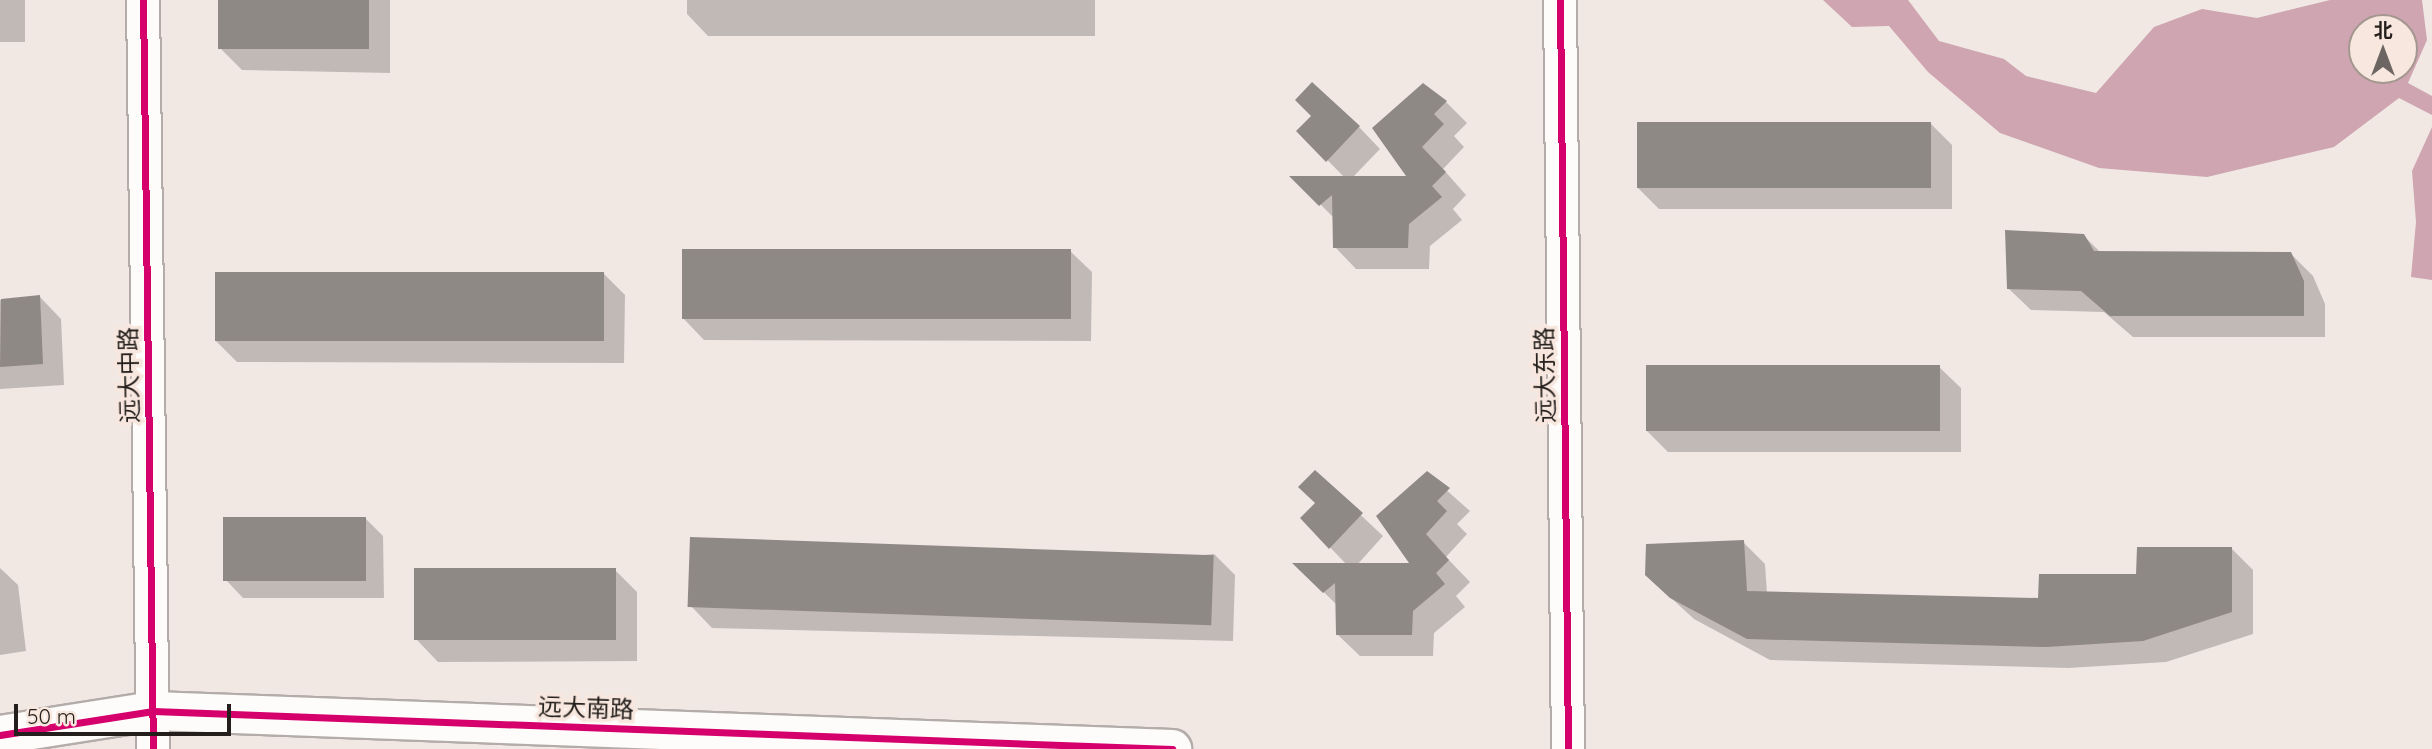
<!DOCTYPE html>
<meta charset="utf-8">
<style>
body{margin:0}
#map{position:relative;width:2432px;height:749px;overflow:hidden;background:#f1e8e4;font-family:Quicksand,"Noto Sans SC",sans-serif}
div>[style]{position:absolute}
.water>*{inset:0;background:#cea5b0}
.shadow>*{inset:0;background:#0003;transform-origin:0 0}
.building>*{inset:0;background:#8f8985;transform-origin:0 0}
.roads{filter:drop-shadow(2px 0 #b3aca9) drop-shadow(-2px 0 #b3aca9) drop-shadow(0 2px #b3aca9) drop-shadow(0 -2px #b3aca9)}
.minor>*{height:32px;margin:-16px;padding:0 16px;transform-origin:16px;border-radius:16px;background:#fdfcfb}
.tertiary>*{height:38px;margin:-19px;padding:0 19px;transform-origin:19px;border-radius:19px;background:#fdfcfb}
.cycleway>*{height:7px;margin:-3.5px;padding:0 3.5px;transform-origin:3.5px;border-radius:3.5px;background:#d6006c}
span{translate:-50% -50%;white-space:nowrap;text-align:center;line-height:1.15;-webkit-text-stroke:7px #f7e7de;paint-order:stroke}
.street-label{font-size:24px;color:#241f1c}
.north{position:absolute;left:2348px;top:14px;width:70px;height:70px;box-sizing:border-box;background:#f7e7de;border:2px solid #a39790;border-radius:50%;rotate:0deg;font-size:19px;font-weight:700;line-height:28px;text-align:center;color:#241f1c}
.north::after{content:'';display:block;margin:auto;width:24px;height:32px;background:#6c6562;clip-path:polygon(50% 0,100% 100%,50% 72%,0 100%)}
.scale{position:absolute;left:14px;top:704px;width:217px;height:32px;box-sizing:border-box;border:4px solid #241f1c;border-top:0;padding-left:9px;font-size:21px;line-height:24px;white-space:nowrap;color:#241f1c;-webkit-text-stroke:5px #f7e7de;paint-order:stroke}
</style>
<div id="map">
<div class="water">
<div style="clip-path:polygon(evenodd,1823px 0,1908px 0,1939px 41px,2004px 59px,2026px 76px,2096px 93px,2154px 27px,2202px 9px,2257px 18px,2330px 0,2422px 0,2427px 40px,2408px 83px,2432px 96px,2432px 115px,2399px 98px,2334px 147px,2207px 177px,2099px 168px,2000px 133px,1928px 72px,1889px 26px,1852px 27px,1823px 0,2404px 28px,2404px 70px,2362px 70px,2362px 28px,2404px 28px)"></div>
<div style="clip-path:polygon(2432px 127px,2432px 280px,2411px 277px,2416px 222px,2412px 171px)"></div>
</div>
<div class="shadow">
<div style="left:0;top:0;width:25px;height:42px"></div>
<div style="clip-path:polygon(220px 0,390px 0,390px 73px,242px 70px,220px 48px)"></div>
<div style="clip-path:polygon(687px 0,1095px 0,1095px 36px,708px 36px,687px 14px)"></div>
<div style="clip-path:polygon(1446px 102px,1467px 123px,1454px 136px,1464px 147px,1443px 169px,1466px 195px,1453px 209px,1462px 220px,1430px 246px,1429px 269px,1356px 269px,1335px 247px,1334px 218px,1293px 177px,1344px 177px,1299px 131px,1359px 127px,1380px 149px,1353px 177px,1410px 177px,1374px 129px)"></div>
<div style="clip-path:polygon(1930px 123px,1952px 145px,1952px 209px,1659px 209px,1637px 187px)"></div>
<div style="clip-path:polygon(2083px 235px,2101px 253px,2291px 254px,2313px 276px,2325px 304px,2325px 337px,2133px 337px,2104px 312px,2031px 310px,2009px 289px)"></div>
<div style="clip-path:polygon(1070px 251px,1092px 272px,1091px 341px,704px 340px,683px 318px)"></div>
<div style="clip-path:polygon(603px 273px,625px 295px,624px 363px,237px 362px,216px 341px)"></div>
<div style="clip-path:polygon(40px 297px,61px 319px,64px 385px,0 389px,0 300px)"></div>
<div style="clip-path:polygon(1939px 367px,1961px 388px,1961px 452px,1668px 452px,1646px 430px)"></div>
<div style="clip-path:polygon(1315px 472px,1383px 536px,1357px 565px,1413px 565px,1427px 473px,1470px 511px,1457px 524px,1467px 534px,1446px 557px,1470px 582px,1456px 596px,1465px 607px,1434px 633px,1433px 656px,1360px 656px,1338px 635px,1337px 605px,1296px 565px,1347px 565px,1302px 518px,1317px 503px)"></div>
<div style="clip-path:polygon(365px 518px,383px 536px,384px 598px,243px 598px,226px 580px)"></div>
<div style="clip-path:polygon(1743px 542px,1765px 564px,1767px 593px,2039px 600px,2231px 548px,2253px 570px,2253px 634px,2166px 662px,2068px 668px,1770px 660px,1694px 619px,1646px 575px)"></div>
<div style="clip-path:polygon(1214px 554px,1235px 575px,1233px 641px,712px 628px,691px 606px)"></div>
<div style="clip-path:polygon(0 568px,18px 585px,26px 651px,0 655px)"></div>
<div style="clip-path:polygon(615px 570px,637px 592px,637px 661px,438px 662px,417px 640px)"></div>
</div>
<div class="building">
<div style="left:218px;top:0;width:151px;height:49px"></div>
<div style="clip-path:polygon(1312px 82px,1360px 126px,1326px 162px,1296px 131px,1311px 116px,1295px 100px)"></div>
<div style="clip-path:polygon(1423px 83px,1447px 101px,1434px 114px,1444px 124px,1422px 147px,1446px 172px,1432px 186px,1442px 197px,1409px 224px,1408px 248px,1333px 248px,1332px 195px,1319px 206px,1289px 176px,1406px 176px,1372px 128px)"></div>
<div style="left:1931px;top:122px;width:66px;height:294px;rotate:90deg"></div>
<div style="clip-path:polygon(2005px 230px,2084px 234px,2094px 251px,2291px 252px,2304px 281px,2304px 316px,2110px 316px,2081px 291px,2007px 289px)"></div>
<div style="left:682px;top:249px;width:389px;height:70px"></div>
<div style="left:215px;top:272px;width:389px;height:69px"></div>
<div style="clip-path:polygon(40px 295px,43px 364px,0 367px,1px 299px)"></div>
<div style="left:1940px;top:365px;width:66px;height:294px;rotate:90deg"></div>
<div style="clip-path:polygon(1315px 470px,1363px 513px,1329px 549px,1300px 518px,1315px 503px,1298px 487px)"></div>
<div style="clip-path:polygon(1427px 471px,1450px 488px,1437px 501px,1447px 511px,1426px 534px,1449px 560px,1436px 573px,1445px 584px,1413px 611px,1412px 635px,1336px 635px,1335px 583px,1323px 593px,1292px 563px,1409px 563px,1376px 516px)"></div>
<div style="left:223px;top:517px;width:143px;height:64px"></div>
<div style="left:690px;top:537px;width:524px;height:70px;rotate:2deg"></div>
<div style="clip-path:polygon(1744px 540px,1747px 591px,2038px 598px,2039px 574px,2136px 574px,2137px 547px,2232px 547px,2232px 612px,2143px 641px,2046px 647px,1747px 639px,1670px 598px,1645px 575px,1646px 544px)"></div>
<div style="left:616px;top:568px;width:72px;height:202px;rotate:90deg"></div>
</div>
<div class="roads">
<div class="minor">
<div style="left:143px;top:0;width:749px;rotate:89.24deg"></div>
<div style="left:1560px;top:0;width:749px;rotate:89.39deg"></div>
</div>
<div class="tertiary">
<div style="left:0;top:735px;width:155px;rotate:-8.9deg"></div>
<div style="left:153px;top:711px;width:1020px;rotate:2.14deg"></div>
</div>
</div>
<div class="cycleway">
<div style="left:143px;top:0;width:749px;rotate:89.24deg"></div>
<div style="left:1560px;top:0;width:749px;rotate:89.39deg"></div>
<div style="left:0;top:735px;width:155px;rotate:-8.9deg"></div>
<div style="left:153px;top:711px;width:1020px;rotate:2.14deg"></div>
</div>
<div class="street-label">
<span style="left:129px;top:375px;rotate:-91deg">远大中路</span>
<span style="left:1545px;top:375px;rotate:-91deg">远大东路</span>
<span style="left:586px;top:708px;rotate:2deg">远大南路</span>
</div>
<div class="north">北</div>
<div class="scale">50 m</div>
</div>
